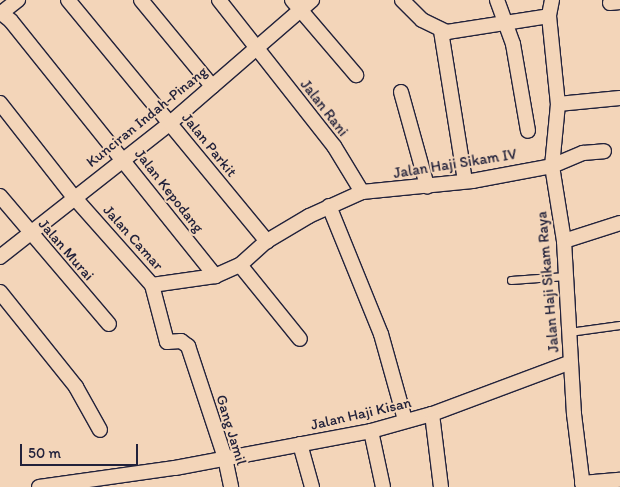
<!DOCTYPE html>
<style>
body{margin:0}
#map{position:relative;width:620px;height:487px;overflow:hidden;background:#f3d5b9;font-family:Itim,sans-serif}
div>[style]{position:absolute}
.roads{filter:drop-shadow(1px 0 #22223b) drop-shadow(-1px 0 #22223b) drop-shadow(0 1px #22223b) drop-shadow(0 -1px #22223b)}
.service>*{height:7px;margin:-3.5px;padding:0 3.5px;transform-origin:3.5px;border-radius:3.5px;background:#f3d5b9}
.minor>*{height:14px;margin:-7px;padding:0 7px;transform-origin:7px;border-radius:7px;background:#f3d5b9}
span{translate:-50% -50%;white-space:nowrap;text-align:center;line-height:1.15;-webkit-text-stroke:4px #f3d5b9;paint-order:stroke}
.street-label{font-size:15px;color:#22223b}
.scale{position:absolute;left:20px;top:444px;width:118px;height:22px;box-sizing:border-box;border:2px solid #22223b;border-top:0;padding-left:6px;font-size:15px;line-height:18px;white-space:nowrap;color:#22223b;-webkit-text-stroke:4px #f3d5b9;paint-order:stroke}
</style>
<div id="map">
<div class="roads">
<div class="service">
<div style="left:511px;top:280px;width:55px;rotate:-4.2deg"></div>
<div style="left:569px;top:332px;width:51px;rotate:-7.8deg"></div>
</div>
<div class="minor">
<div style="left:68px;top:0;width:313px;rotate:50.5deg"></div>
<div style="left:141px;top:0;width:112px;rotate:50.5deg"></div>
<div style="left:219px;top:0;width:186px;rotate:51.8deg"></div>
<div style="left:334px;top:146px;width:54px;rotate:58.7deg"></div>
<div style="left:292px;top:0;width:99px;rotate:49.5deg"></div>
<div style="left:402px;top:0;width:28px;rotate:45deg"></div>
<div style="left:422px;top:20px;width:28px;rotate:26deg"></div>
<div style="left:447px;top:32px;width:103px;rotate:-8.9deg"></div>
<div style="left:497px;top:0;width:47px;rotate:70deg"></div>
<div style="left:513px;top:44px;width:88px;rotate:80.2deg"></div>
<div style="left:552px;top:0;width:16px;rotate:101deg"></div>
<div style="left:549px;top:16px;width:88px;rotate:84.2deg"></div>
<div style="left:558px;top:104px;width:62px;rotate:95.5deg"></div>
<div style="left:552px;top:166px;width:76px;rotate:80.9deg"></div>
<div style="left:564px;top:241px;width:173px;rotate:86.7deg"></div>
<div style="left:574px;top:414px;width:74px;rotate:83deg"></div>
<div style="left:610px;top:3px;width:10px;rotate:-6deg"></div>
<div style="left:0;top:12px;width:14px;rotate:39deg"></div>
<div style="left:11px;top:21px;width:327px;rotate:51.3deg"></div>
<div style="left:0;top:14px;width:23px;rotate:-38deg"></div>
<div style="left:441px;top:31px;width:152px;rotate:80.9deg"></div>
<div style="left:401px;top:92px;width:98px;rotate:74.5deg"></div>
<div style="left:0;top:103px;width:118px;rotate:51.9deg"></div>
<div style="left:73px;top:196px;width:119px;rotate:48.4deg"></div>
<div style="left:152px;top:285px;width:64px;rotate:-8.1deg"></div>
<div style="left:215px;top:276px;width:27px;rotate:-24deg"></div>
<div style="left:240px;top:265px;width:36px;rotate:-42deg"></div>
<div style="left:267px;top:241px;width:49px;rotate:-30.8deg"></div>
<div style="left:309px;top:216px;width:58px;rotate:-24.4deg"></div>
<div style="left:362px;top:192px;width:111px;rotate:-5.7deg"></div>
<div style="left:472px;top:181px;width:81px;rotate:-10.6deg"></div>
<div style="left:552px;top:166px;width:34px;rotate:-23deg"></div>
<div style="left:583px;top:153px;width:21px;rotate:-5deg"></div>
<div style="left:558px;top:104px;width:62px;rotate:-5.5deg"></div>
<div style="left:0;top:196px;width:168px;rotate:49.6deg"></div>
<div style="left:329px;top:206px;width:138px;rotate:67.9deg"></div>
<div style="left:381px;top:334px;width:89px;rotate:74.4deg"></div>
<div style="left:564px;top:241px;width:59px;rotate:-17.8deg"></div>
<div style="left:0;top:257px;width:216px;rotate:-38.2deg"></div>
<div style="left:170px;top:123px;width:188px;rotate:-40.9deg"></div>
<div style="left:240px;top:265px;width:95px;rotate:51deg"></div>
<div style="left:152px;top:285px;width:59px;rotate:75.3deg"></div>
<div style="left:167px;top:342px;width:14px;rotate:-4deg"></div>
<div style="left:181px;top:341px;width:9px;rotate:36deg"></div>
<div style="left:188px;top:346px;width:118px;rotate:71.7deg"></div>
<div style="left:225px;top:458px;width:30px;rotate:78deg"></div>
<div style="left:0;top:292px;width:122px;rotate:51.3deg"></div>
<div style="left:76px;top:387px;width:49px;rotate:60.8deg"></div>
<div style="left:432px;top:414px;width:74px;rotate:83deg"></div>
<div style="left:371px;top:431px;width:57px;rotate:77.9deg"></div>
<div style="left:300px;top:444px;width:45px;rotate:74.4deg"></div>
<div style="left:582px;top:483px;width:38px;rotate:-5deg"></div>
<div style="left:39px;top:487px;width:137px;rotate:-8deg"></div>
<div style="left:175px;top:468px;width:199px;rotate:-10.7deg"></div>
<div style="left:371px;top:431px;width:63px;rotate:-15.6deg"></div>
<div style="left:432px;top:414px;width:148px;rotate:-20.5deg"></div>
</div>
</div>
<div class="street-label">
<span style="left:324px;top:108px;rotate:52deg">Jalan Rani</span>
<span style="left:147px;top:117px;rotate:-39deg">Kunciran Indah-Pinang</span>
<span style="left:209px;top:145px;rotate:51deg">Jalan Parkit</span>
<span style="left:455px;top:164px;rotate:-9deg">Jalan Haji Sikam IV</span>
<span style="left:169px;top:191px;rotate:52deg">Jalan Kepodang</span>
<span style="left:133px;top:238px;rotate:48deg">Jalan Camar</span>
<span style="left:66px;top:250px;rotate:49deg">Jalan Murai</span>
<span style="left:548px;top:282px;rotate:-95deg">Jalan Haji Sikam Raya</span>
<span style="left:361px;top:414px;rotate:-13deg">Jalan Haji Kisan</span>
<span style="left:231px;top:430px;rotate:73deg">Gang Jamil</span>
</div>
<div class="scale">50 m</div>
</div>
